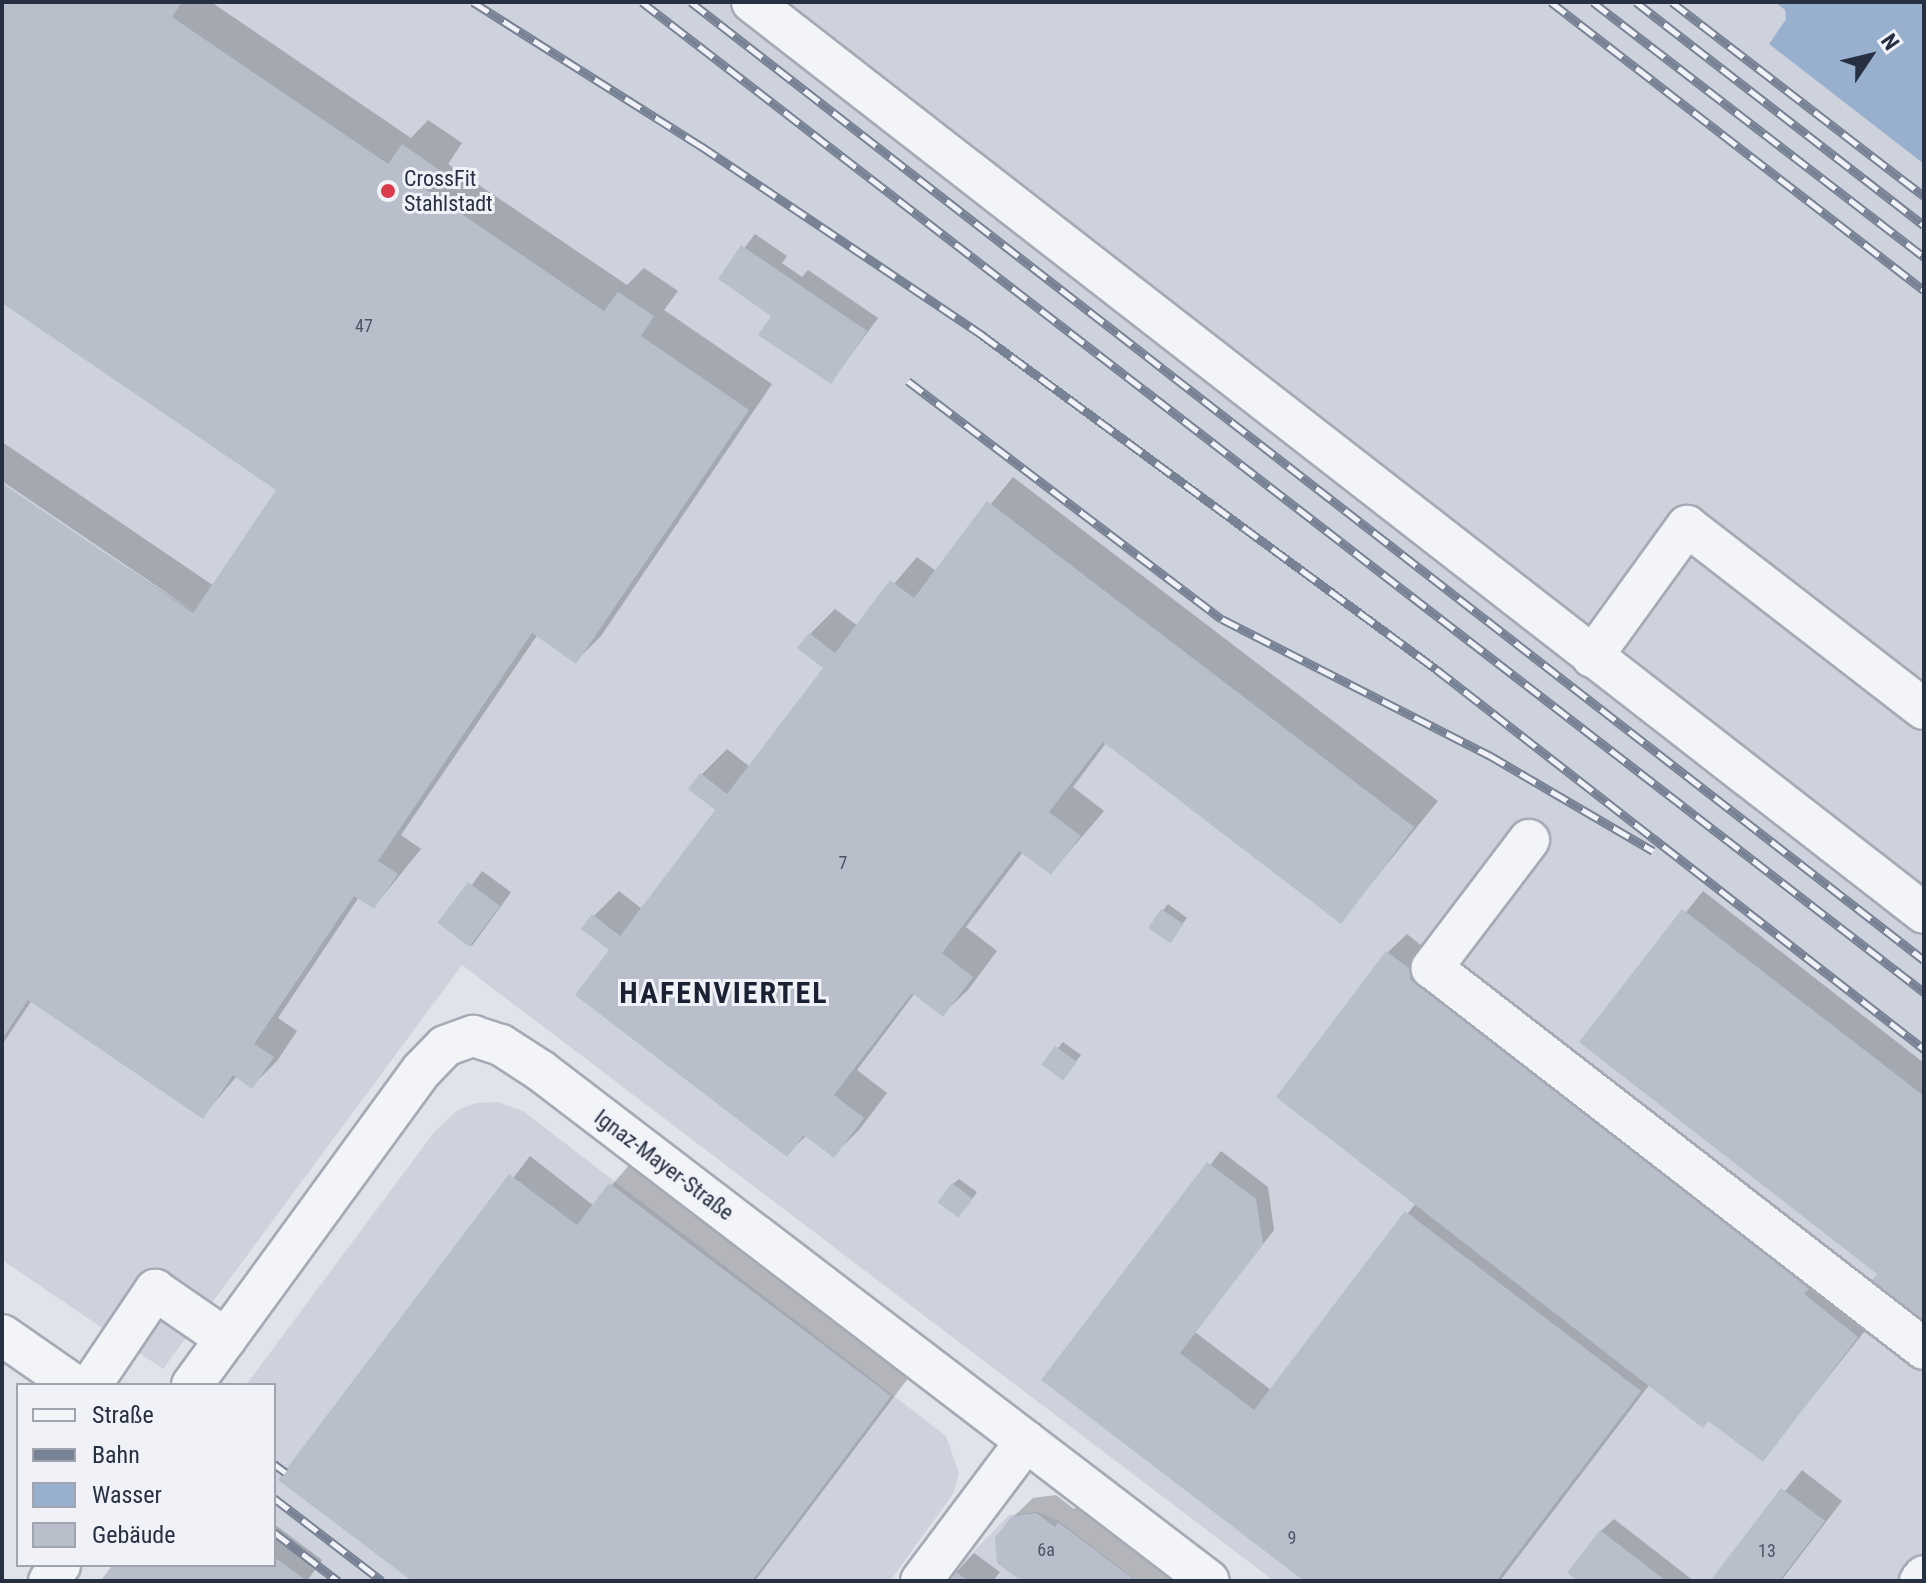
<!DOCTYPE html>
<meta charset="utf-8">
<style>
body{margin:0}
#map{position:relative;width:1926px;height:1583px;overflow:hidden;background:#e0e3ea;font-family:"Roboto Condensed",sans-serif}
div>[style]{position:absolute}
.built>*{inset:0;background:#ced2dc}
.water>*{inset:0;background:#98b0cd}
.shadow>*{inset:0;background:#0003;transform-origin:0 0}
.building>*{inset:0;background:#b9bfca;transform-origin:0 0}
.roads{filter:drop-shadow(2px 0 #a5aab5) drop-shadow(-2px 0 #a5aab5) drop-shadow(0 2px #a5aab5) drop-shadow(0 -2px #a5aab5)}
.minor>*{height:40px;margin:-20px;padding:0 20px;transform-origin:20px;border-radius:20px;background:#f3f4f8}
.rail>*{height:9px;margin-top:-4.5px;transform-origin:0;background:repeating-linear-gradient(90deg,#f0f2f7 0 18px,#788295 0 36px);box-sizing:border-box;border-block:2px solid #788295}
.dots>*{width:22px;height:22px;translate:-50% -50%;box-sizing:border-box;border:4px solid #f0f2f7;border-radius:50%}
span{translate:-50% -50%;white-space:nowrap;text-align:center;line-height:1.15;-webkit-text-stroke:6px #f0f2f7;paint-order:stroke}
.number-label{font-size:18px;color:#4c5465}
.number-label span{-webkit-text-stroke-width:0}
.poi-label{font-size:22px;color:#273043}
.left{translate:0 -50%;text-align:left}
.street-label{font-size:22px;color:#273043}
.district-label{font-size:30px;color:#192133;font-weight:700;letter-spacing:2px}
.frame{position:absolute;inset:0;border:4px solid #273043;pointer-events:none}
.legend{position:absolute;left:16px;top:1383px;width:260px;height:184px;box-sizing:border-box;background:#f0f2f7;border:2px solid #a0a4af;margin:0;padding:10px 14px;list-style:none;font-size:24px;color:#273043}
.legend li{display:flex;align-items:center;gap:16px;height:40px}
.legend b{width:40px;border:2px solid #a0a4af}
.north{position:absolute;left:1830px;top:16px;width:80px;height:80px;-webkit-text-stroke:6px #f0f2f7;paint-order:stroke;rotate:55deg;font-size:22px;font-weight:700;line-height:32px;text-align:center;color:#273043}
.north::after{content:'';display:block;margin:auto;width:28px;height:36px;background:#273043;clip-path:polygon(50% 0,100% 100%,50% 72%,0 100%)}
</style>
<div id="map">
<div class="built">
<div style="clip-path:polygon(2px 2px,1775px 2px,1785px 10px,1786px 19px,1769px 44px,1924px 164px,1924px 1581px,1274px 1581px,462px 965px,163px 1369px,2px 1260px)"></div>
<div style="clip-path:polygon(498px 1102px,523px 1111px,946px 1436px,959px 1473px,953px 1494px,890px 1581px,100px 1581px,112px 1565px,274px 1565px,274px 1385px,246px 1385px,435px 1131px,458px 1110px,476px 1103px)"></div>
<div style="clip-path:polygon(1037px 1512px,1059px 1521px,1137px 1581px,945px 1581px,1009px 1515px)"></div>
</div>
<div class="water">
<div style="clip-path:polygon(1775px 2px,1924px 2px,1924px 164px,1769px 44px,1786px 19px,1785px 10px)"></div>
</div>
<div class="shadow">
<div style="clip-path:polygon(2px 2px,211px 2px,411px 138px,428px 120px,462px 143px,448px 164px,627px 285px,644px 268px,678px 291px,664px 310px,772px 384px,601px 636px,576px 661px,538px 634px,401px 835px,421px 849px,374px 907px,359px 897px,278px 1018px,297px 1031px,277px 1061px,252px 1086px,237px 1076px,203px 1116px,32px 1000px,2px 1045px,2px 486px,202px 617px,2px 481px,2px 442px,214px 586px,279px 489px,2px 301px)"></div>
<div style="clip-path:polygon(755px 234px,787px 256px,782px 263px,802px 277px,808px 270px,878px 318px,831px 382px,774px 315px,721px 279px)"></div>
<div style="clip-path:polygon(1013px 477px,1438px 801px,1341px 921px,1106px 743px,1073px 787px,1104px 811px,1051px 873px,1023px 852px,966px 927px,997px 951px,968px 990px,943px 1014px,915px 993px,857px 1070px,887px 1093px,859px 1130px,834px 1155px,807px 1135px,787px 1154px,612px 950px,594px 916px,619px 891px,642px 909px,718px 810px,691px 789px,702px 774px,727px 749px,750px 767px,826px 668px,810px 634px,835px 609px,858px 626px,917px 557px,936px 571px)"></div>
<div style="left:482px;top:871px;width:36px;height:67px;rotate:36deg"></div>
<div style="clip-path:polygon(1703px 891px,1924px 1063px,1924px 1334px,1880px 1274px,1582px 1042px)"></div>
<div style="clip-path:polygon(1168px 904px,1187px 918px,1174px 935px,1150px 927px)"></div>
<div style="clip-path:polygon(1407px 934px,1876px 1317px,1762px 1460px,1709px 1419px,1650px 1384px,1500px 1581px,1308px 1581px,1044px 1380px,1221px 1151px,1268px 1187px,1274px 1230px,1195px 1332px,1271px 1390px,1416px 1203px,1388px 952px)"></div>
<div style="clip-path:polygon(1063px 1042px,1081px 1055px,1068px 1072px,1044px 1064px)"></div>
<div style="clip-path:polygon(530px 1156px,594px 1206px,629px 1165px,909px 1377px,755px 1581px,415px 1581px,281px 1480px)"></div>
<div style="clip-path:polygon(959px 1179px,977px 1192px,965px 1209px,953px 1184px)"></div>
<div style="clip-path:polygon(1802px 1470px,1842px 1501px,1781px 1581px,1713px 1581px)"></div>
<div style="clip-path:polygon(1056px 1495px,1074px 1509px,1079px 1505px,1179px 1581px,1024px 1581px,1013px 1517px,1033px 1498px)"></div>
<div style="clip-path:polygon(1614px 1519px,1694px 1581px,1581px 1581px,1601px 1531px)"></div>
<div style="clip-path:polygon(274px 1524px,322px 1560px,307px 1581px,104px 1581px,116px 1565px,274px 1565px)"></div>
<div style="clip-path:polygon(974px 1553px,1000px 1572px,993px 1581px,948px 1581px)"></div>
</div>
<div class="building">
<div style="clip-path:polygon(2px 2px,182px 2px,172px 17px,388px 164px,402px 144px,438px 169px,425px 189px,604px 311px,618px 292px,654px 316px,641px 336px,749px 410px,576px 664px,532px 633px,378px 861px,398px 874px,374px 909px,354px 896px,254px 1044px,274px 1057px,252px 1089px,233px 1075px,203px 1119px,28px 1000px,2px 1039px,2px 483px,193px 613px,276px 490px,2px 303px)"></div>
<div style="clip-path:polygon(741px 245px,867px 331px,831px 384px,758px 335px,771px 316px,718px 279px)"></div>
<div style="clip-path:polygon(987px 501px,1414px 827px,1341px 924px,1103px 742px,1049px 812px,1081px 836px,1051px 875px,1019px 851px,942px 953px,973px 977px,943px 1017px,912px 993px,834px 1095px,864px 1118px,834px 1158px,804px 1135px,787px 1157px,575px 995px,609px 950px,581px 929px,592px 914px,620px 936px,715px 810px,688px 789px,700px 773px,727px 794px,823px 668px,797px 648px,809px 633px,835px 653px,890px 580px,914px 598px)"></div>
<div style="left:468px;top:882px;width:40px;height:51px;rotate:37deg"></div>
<div style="left:1161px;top:909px;width:27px;height:23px;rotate:34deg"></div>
<div style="clip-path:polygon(1682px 909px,1924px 1096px,1924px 1336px,1864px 1290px,1877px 1274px,1579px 1042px)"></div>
<div style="clip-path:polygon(1386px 951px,1414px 972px,1409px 978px,1811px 1286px,1804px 1294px,1858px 1337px,1763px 1462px,1708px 1421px,1703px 1428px,1276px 1097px)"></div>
<div style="left:1055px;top:1046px;width:27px;height:23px;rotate:36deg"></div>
<div style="clip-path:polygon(1207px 1162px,1256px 1199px,1263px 1244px,1180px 1353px,1254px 1410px,1405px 1211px,1641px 1391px,1496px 1581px,1304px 1581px,1041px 1380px)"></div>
<div style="clip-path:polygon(509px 1174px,577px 1225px,609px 1183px,891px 1396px,752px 1581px,412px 1581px,278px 1480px)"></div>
<div style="left:952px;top:1183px;width:26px;height:24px;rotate:37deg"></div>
<div style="clip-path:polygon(1781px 1488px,1825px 1521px,1779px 1581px,1710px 1581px)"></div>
<div style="clip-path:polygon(1036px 1513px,1055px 1527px,1058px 1522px,1136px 1581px,1021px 1581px,997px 1563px,995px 1538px,1012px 1516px)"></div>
<div style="clip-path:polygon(1600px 1530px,1666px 1581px,1578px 1581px,1567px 1573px)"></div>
<div style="clip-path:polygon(274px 1557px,307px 1581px,101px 1581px,113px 1565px,274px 1565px)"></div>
<div style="clip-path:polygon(954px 1570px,968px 1581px,946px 1581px)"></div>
</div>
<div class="roads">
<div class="minor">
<div style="left:752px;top:2px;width:1484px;rotate:37.86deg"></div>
<div style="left:1592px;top:657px;width:162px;rotate:-54.1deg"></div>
<div style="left:1687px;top:526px;width:299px;rotate:37.7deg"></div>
<div style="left:1529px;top:840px;width:161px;rotate:127.2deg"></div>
<div style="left:1432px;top:968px;width:622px;rotate:37.75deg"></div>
<div style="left:2px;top:1335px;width:88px;rotate:34.8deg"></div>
<div style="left:91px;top:1385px;width:115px;rotate:-56deg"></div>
<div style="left:155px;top:1290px;width:86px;rotate:34.6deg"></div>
<div style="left:192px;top:1385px;width:390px;rotate:-53.9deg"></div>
<div style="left:422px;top:1070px;width:33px;rotate:-46deg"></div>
<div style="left:445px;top:1046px;width:30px;rotate:-20deg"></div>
<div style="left:473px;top:1036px;width:29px;rotate:18deg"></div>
<div style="left:501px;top:1045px;width:48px;rotate:33deg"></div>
<div style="left:541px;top:1071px;width:840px;rotate:37.36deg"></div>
<div style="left:49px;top:1581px;width:19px;rotate:-55deg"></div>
<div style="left:921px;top:1581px;width:175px;rotate:-53.1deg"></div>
<div style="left:1920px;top:1581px;width:6px;rotate:-51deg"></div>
</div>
</div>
<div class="rail">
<div style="left:473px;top:2px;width:270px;rotate:32.3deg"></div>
<div style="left:701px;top:146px;width:339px;rotate:33.9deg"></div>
<div style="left:982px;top:335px;width:564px;rotate:36.34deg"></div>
<div style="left:1436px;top:669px;width:619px;rotate:37.91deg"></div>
<div style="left:642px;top:2px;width:1620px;rotate:37.68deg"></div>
<div style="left:691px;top:2px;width:1561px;rotate:37.85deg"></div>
<div style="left:1551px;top:2px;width:471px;rotate:37.7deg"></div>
<div style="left:1593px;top:2px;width:418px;rotate:37.6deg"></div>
<div style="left:1636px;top:2px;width:364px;rotate:37.8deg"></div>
<div style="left:1672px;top:2px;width:318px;rotate:37.6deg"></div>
<div style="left:908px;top:381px;width:394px;rotate:37.2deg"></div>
<div style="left:1222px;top:619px;width:300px;rotate:27deg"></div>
<div style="left:1489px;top:755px;width:190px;rotate:30.3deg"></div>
<div style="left:274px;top:1464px;width:14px;rotate:36deg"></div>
<div style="left:274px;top:1498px;width:136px;rotate:37.5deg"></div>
<div style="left:274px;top:1532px;width:81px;rotate:37.4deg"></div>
</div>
<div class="dots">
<div style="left:388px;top:191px;background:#d93b4d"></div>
</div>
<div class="number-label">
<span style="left:364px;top:326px">47</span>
<span style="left:843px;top:863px">7</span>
<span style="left:1292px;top:1538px">9</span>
<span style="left:1046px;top:1550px">6a</span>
<span style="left:1767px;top:1551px">13</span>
</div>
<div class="poi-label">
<span class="left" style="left:404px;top:191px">CrossFit<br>Stahlstadt</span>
</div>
<div class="street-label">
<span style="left:664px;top:1165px;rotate:37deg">Ignaz-Mayer-Straße</span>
</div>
<div class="district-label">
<span style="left:724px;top:993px">HAFENVIERTEL</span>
</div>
<div class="frame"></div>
<ul class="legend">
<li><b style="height:10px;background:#f3f4f8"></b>Straße</li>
<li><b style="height:10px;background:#788295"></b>Bahn</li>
<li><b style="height:22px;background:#98b0cd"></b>Wasser</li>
<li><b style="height:22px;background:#b9bfca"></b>Gebäude</li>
</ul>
<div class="north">N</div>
</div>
